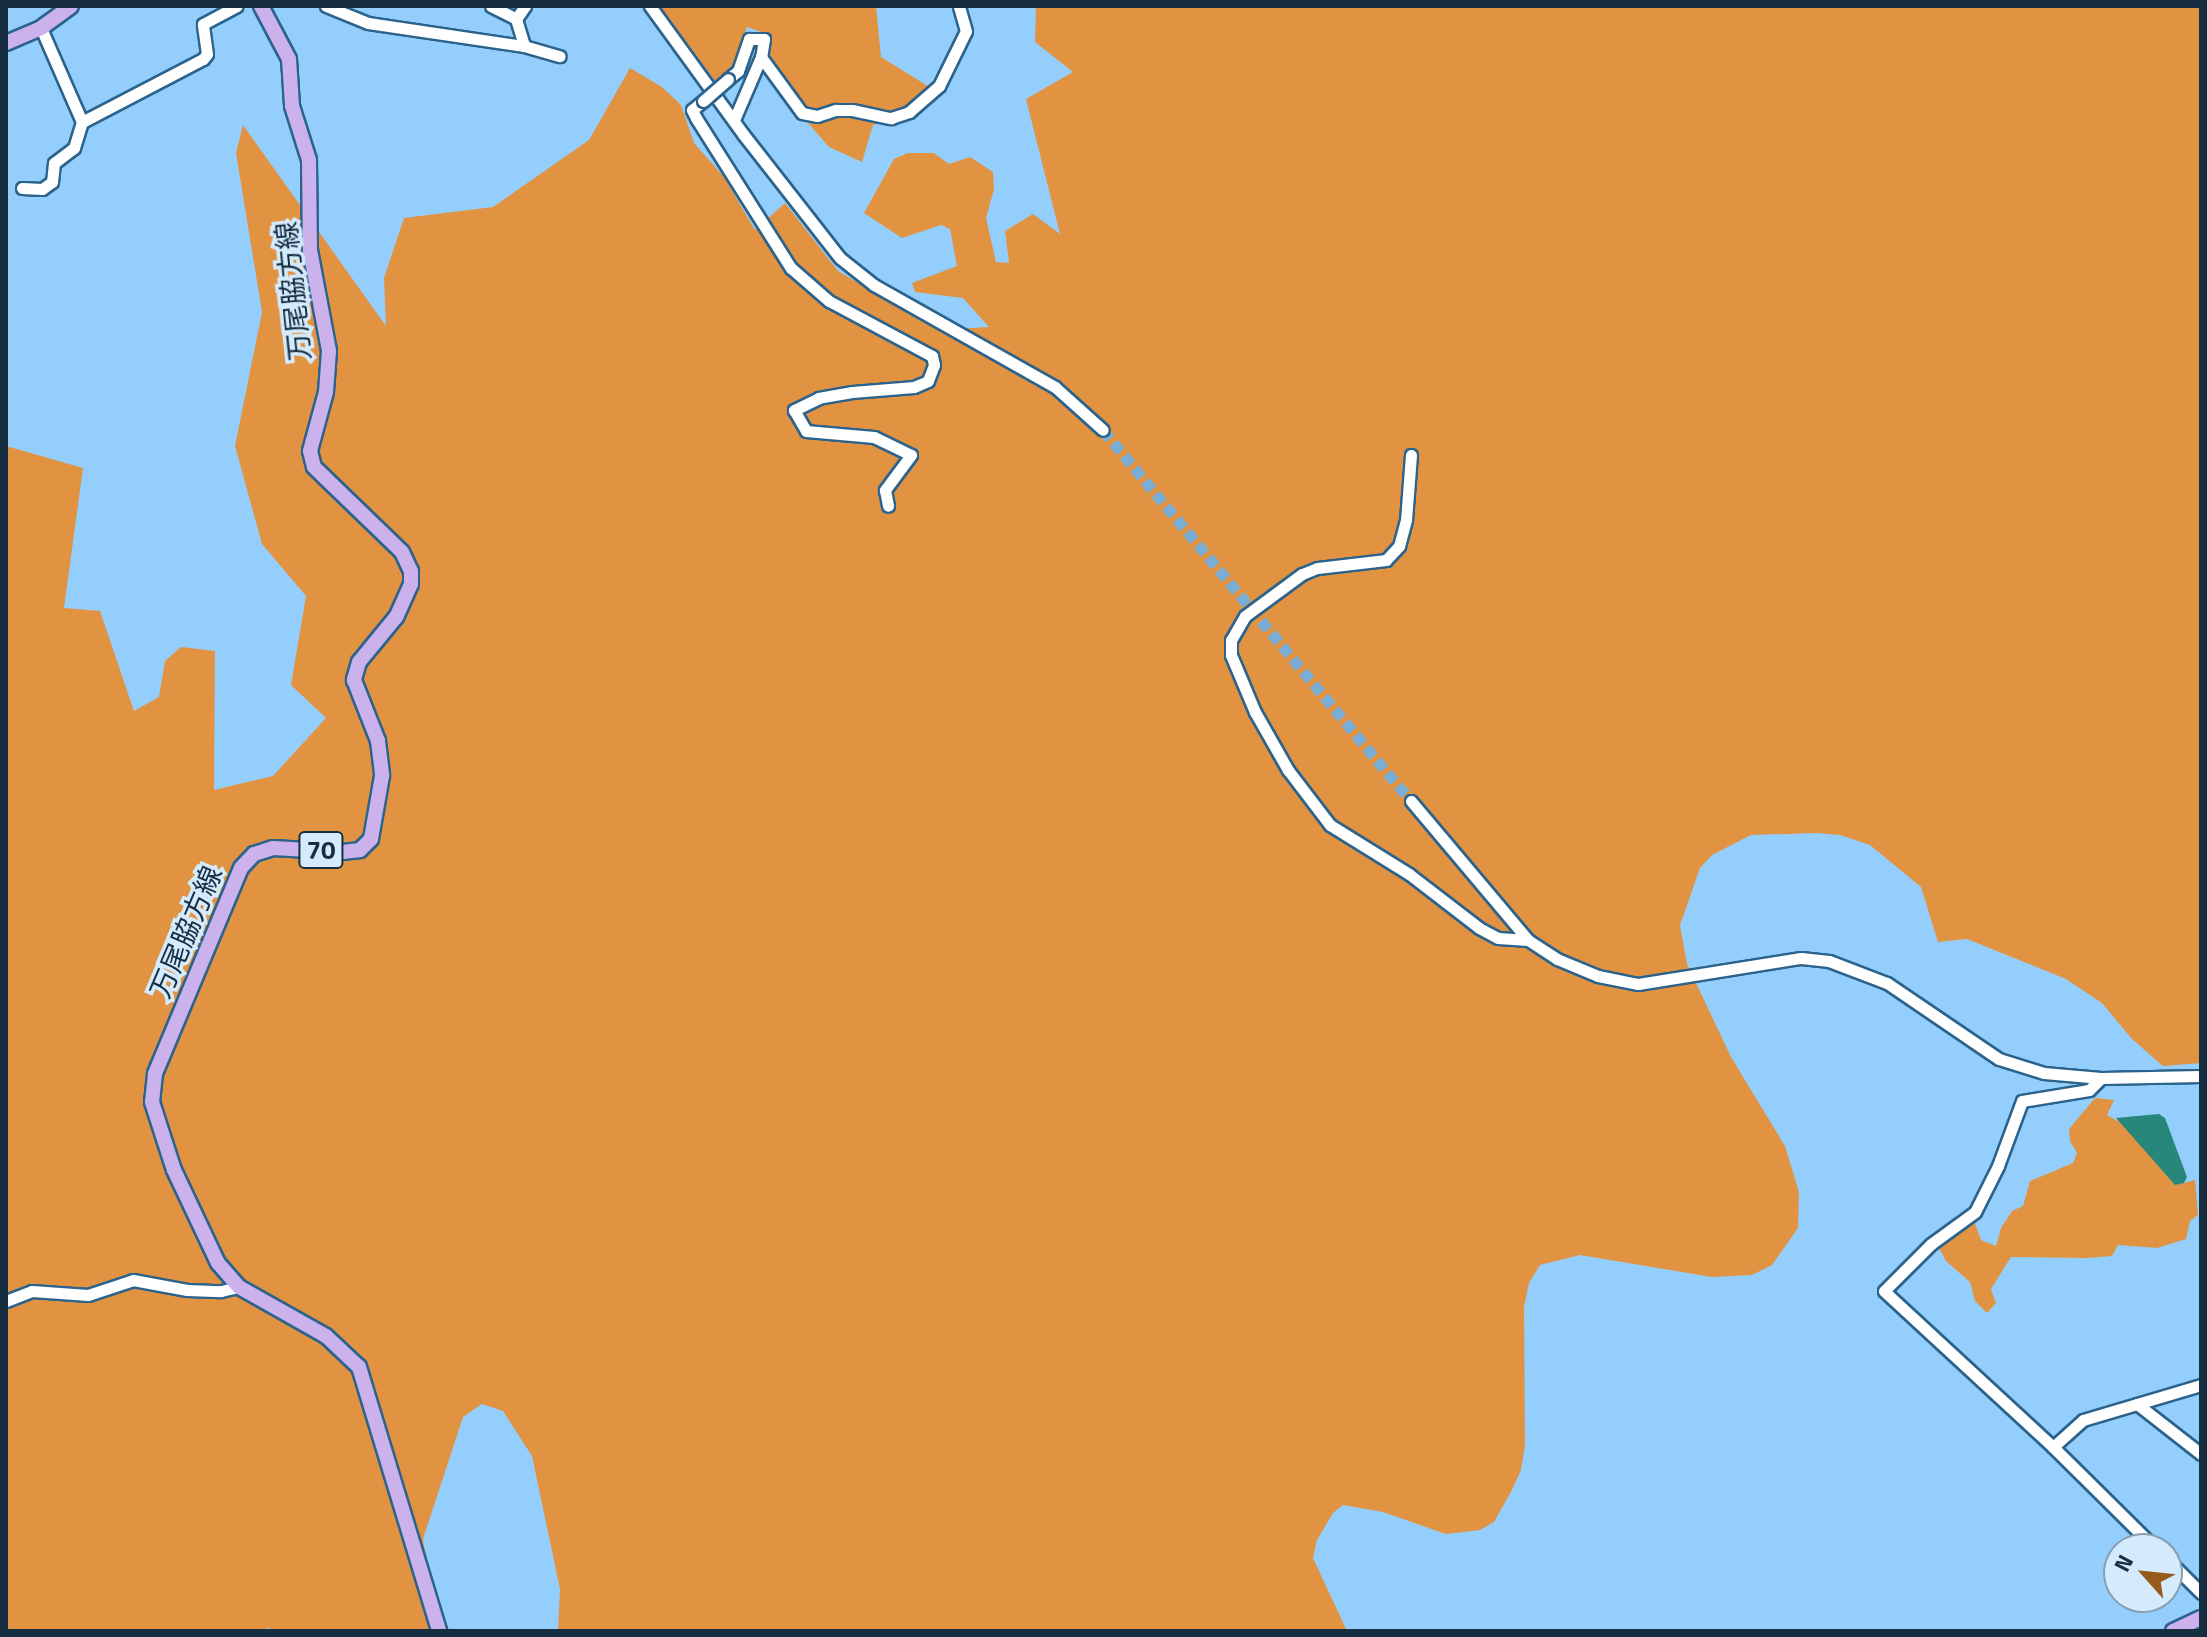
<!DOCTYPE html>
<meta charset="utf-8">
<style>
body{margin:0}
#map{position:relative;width:2207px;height:1637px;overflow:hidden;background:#94cefc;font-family:"Titillium Web","Noto Sans JP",sans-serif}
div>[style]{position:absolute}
.green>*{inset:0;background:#e29342}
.water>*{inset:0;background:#28877b}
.minor-tunnel>*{height:11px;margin-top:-5.5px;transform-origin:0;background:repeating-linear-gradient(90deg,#7baed6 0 11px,transparent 0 16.5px)}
.roads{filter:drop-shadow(2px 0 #2b638c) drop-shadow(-2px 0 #2b638c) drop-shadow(0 2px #2b638c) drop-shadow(0 -2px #2b638c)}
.minor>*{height:11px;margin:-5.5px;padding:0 5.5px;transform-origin:5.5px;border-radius:5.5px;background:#fff}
.major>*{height:14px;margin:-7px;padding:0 7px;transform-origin:7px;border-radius:7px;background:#cbb2ec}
.bridges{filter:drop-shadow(2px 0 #2b638c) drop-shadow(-2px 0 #2b638c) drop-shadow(0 2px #2b638c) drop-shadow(0 -2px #2b638c)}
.minor-bridge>*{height:11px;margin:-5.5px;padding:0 5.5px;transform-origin:5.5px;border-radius:5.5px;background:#fff}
span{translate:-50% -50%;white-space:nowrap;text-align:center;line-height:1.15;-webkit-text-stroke:7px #d4ebfe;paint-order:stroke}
.shield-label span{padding:2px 6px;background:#d4ebfe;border:2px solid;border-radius:6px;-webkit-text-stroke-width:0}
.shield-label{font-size:26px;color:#172e40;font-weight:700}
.street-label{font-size:28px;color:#172e40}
.frame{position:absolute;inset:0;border:8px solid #172e40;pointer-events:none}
.north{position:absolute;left:2103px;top:1533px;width:80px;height:80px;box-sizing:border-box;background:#d4ebfe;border:2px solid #889fb2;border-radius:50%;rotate:297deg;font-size:22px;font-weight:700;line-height:32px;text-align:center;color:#172e40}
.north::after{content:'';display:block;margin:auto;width:28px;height:36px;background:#965b1a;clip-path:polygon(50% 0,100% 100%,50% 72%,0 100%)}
</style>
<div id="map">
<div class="green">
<div style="clip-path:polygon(660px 6px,876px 6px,881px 57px,931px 88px,910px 108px,886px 122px,873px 125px,862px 162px,829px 147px,768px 77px,781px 70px,770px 62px,764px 33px,747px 27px,733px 65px,715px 81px)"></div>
<div style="clip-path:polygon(1036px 6px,2201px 6px,2201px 1063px,2163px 1066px,2132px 1039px,2102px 1003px,2066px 979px,1967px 939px,1938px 942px,1921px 887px,1870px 845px,1840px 835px,1816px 833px,1751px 835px,1712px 855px,1700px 868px,1680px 925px,1687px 964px,1731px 1057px,1785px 1146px,1799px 1192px,1798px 1228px,1772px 1265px,1752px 1275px,1712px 1277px,1580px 1255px,1540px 1265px,1529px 1283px,1524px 1307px,1525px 1445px,1521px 1470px,1512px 1490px,1494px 1522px,1480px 1530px,1446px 1534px,1383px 1512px,1343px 1505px,1333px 1513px,1317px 1540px,1313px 1558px,1347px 1631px,558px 1631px,560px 1589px,532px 1456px,503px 1411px,482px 1404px,463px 1417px,423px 1539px,440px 1631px,275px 1631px,268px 1628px,256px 1631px,6px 1631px,6px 446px,83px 468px,64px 608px,100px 611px,134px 711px,159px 697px,165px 661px,181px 647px,215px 651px,214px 790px,273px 776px,326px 718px,291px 685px,306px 596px,262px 544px,235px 446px,262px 312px,236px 153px,243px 125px,386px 326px,384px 278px,404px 218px,493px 207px,589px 140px,630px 68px,662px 87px,681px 105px,694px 143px,724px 177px,755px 230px,785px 203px,838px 271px,937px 330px,989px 327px,963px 298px,915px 292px,912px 283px,957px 266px,950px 229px,941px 225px,902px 238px,864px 213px,894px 159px,908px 153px,934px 153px,949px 164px,970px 157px,993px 172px,994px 189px,986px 218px,996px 262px,1009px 263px,1005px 231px,1033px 214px,1060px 234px,1026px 99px,1073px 72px,1035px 42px)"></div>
<div style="clip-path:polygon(2095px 1098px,2114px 1100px,2107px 1115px,2125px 1125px,2175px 1185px,2195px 1180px,2198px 1215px,2190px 1221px,2186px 1239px,2157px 1248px,2118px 1245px,2112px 1256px,2087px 1258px,2011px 1257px,1991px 1289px,1996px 1303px,1987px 1313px,1975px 1301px,1970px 1282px,1946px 1261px,1937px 1244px,1973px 1218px,1981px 1240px,1996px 1246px,2001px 1228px,2012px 1211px,2023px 1206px,2030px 1181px,2073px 1163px,2077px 1153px,2070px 1141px,2069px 1129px)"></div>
</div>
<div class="water">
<div style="clip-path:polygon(2159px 1114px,2165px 1118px,2187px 1177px,2184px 1183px,2175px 1185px,2116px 1118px)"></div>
</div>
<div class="minor-tunnel">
<div style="left:1103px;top:430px;width:482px;rotate:50.3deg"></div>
</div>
<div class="roads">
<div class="minor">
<div style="left:326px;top:6px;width:45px;rotate:22deg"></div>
<div style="left:368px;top:23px;width:158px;rotate:8.4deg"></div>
<div style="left:524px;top:46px;width:37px;rotate:16deg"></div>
<div style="left:491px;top:6px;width:28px;rotate:27deg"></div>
<div style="left:516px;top:19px;width:28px;rotate:73deg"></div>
<div style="left:650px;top:6px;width:158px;rotate:54deg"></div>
<div style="left:743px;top:134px;width:157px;rotate:52deg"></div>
<div style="left:840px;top:258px;width:43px;rotate:38.5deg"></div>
<div style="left:874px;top:285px;width:208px;rotate:29.4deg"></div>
<div style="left:1055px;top:387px;width:64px;rotate:41.9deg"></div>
<div style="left:516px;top:19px;width:16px;rotate:-55deg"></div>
<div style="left:761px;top:57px;width:69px;rotate:53.8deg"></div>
<div style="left:802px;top:113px;width:15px;rotate:11deg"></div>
<div style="left:817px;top:116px;width:20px;rotate:-18deg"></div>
<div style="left:836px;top:110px;width:16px"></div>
<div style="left:852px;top:110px;width:40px;rotate:12deg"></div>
<div style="left:891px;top:118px;width:19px;rotate:-18deg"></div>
<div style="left:909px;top:112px;width:40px;rotate:-41deg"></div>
<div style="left:939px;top:86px;width:61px;rotate:-63.9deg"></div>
<div style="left:966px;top:31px;width:26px;rotate:-106deg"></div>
<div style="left:728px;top:79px;width:13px;rotate:-39deg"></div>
<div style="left:738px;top:71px;width:34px;rotate:-71deg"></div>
<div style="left:749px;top:39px;width:15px"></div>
<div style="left:764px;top:39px;width:18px;rotate:99deg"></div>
<div style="left:761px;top:57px;width:69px;rotate:113.2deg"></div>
<div style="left:703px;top:101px;width:14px;rotate:141deg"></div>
<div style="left:692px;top:110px;width:9px;rotate:63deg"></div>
<div style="left:696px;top:118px;width:178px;rotate:57.7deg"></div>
<div style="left:791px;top:268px;width:50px;rotate:41deg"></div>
<div style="left:829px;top:301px;width:117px;rotate:28.1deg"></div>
<div style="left:932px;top:356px;width:9px;rotate:77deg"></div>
<div style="left:934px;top:365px;width:17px;rotate:111deg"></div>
<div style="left:928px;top:381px;width:15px;rotate:157deg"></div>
<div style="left:914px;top:387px;width:62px;rotate:175.4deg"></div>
<div style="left:852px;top:392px;width:34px;rotate:170deg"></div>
<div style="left:819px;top:398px;width:28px;rotate:154deg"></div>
<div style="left:794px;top:410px;width:24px;rotate:60deg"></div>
<div style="left:806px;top:431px;width:68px;rotate:5deg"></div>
<div style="left:874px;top:437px;width:41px;rotate:25.9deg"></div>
<div style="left:911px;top:455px;width:44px;rotate:126.6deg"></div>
<div style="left:885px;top:490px;width:16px;rotate:79deg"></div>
<div style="left:82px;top:122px;width:136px;rotate:-27.5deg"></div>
<div style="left:203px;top:59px;width:6px;rotate:-51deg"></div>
<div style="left:207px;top:54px;width:30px;rotate:-98deg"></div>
<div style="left:203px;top:24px;width:38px;rotate:-28deg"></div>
<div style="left:22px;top:188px;width:20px;rotate:3deg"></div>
<div style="left:42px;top:189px;width:12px;rotate:-35deg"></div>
<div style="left:52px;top:182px;width:19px;rotate:-84deg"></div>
<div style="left:54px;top:163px;width:25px;rotate:-37deg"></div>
<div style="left:74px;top:148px;width:27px;rotate:-73deg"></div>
<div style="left:82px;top:122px;width:103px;rotate:-113.6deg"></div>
<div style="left:1411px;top:455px;width:65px;rotate:94.4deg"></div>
<div style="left:1406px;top:520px;width:27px;rotate:105deg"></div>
<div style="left:1399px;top:546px;width:19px;rotate:133deg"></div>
<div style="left:1386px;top:560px;width:69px;rotate:173.4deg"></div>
<div style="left:1317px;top:568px;width:16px;rotate:158deg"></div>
<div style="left:1302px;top:574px;width:71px;rotate:143.6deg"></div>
<div style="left:1245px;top:616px;width:28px;rotate:120deg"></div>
<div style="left:1231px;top:640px;width:15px;rotate:90deg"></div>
<div style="left:1231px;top:655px;width:62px;rotate:67.2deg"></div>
<div style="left:1255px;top:712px;width:67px;rotate:60.4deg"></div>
<div style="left:1288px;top:770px;width:69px;rotate:52.6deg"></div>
<div style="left:1330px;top:825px;width:93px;rotate:31.8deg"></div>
<div style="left:1409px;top:874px;width:88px;rotate:37.6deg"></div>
<div style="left:1479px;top:928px;width:21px;rotate:28deg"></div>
<div style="left:1498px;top:938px;width:30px;rotate:4deg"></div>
<div style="left:1411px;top:801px;width:182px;rotate:49.9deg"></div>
<div style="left:1528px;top:940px;width:35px;rotate:33deg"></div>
<div style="left:1557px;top:959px;width:44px;rotate:22.5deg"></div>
<div style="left:1598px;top:976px;width:41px;rotate:11.3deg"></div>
<div style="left:1638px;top:984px;width:165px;rotate:-9.1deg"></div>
<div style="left:1801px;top:958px;width:28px;rotate:6deg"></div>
<div style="left:1829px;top:961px;width:62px;rotate:20.8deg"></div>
<div style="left:1887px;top:983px;width:135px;rotate:34.2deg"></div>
<div style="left:1999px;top:1059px;width:47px;rotate:17.3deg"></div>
<div style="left:2044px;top:1073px;width:57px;rotate:5deg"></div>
<div style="left:2101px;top:1078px;width:100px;rotate:-1.1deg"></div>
<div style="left:2101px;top:1078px;width:17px;rotate:135deg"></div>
<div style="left:2089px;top:1090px;width:68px;rotate:170.7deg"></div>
<div style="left:2022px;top:1101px;width:69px;rotate:110.3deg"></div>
<div style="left:1998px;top:1166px;width:51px;rotate:116.6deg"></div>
<div style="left:1975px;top:1212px;width:54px;rotate:144deg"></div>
<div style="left:1931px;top:1244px;width:66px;rotate:135deg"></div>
<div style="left:1884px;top:1291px;width:230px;rotate:42.7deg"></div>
<div style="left:2053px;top:1447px;width:145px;rotate:44.7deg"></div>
<div style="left:6px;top:1301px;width:28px;rotate:-21deg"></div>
<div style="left:32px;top:1291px;width:56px;rotate:4.1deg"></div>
<div style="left:88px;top:1295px;width:47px;rotate:-18.4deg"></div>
<div style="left:133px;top:1280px;width:55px;rotate:10.5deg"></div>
<div style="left:187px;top:1290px;width:34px;rotate:2deg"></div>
<div style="left:221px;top:1291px;width:18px;rotate:-13deg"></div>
<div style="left:2137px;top:1404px;width:81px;rotate:38deg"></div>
<div style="left:2053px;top:1447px;width:40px;rotate:-42deg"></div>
<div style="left:2083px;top:1420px;width:123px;rotate:-16.5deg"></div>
<div style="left:2167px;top:1559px;width:48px;rotate:45deg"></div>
</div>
<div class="major">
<div style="left:261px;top:6px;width:60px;rotate:62.2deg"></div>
<div style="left:289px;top:59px;width:47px;rotate:86.3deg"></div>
<div style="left:292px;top:106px;width:57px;rotate:72.5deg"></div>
<div style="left:309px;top:160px;width:90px;rotate:89.4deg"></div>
<div style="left:310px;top:250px;width:103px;rotate:79.3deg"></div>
<div style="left:329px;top:351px;width:41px;rotate:94.2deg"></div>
<div style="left:326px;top:392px;width:61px;rotate:105.2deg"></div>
<div style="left:310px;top:451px;width:16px;rotate:76deg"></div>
<div style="left:314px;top:467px;width:122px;rotate:44deg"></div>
<div style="left:402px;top:552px;width:21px;rotate:65deg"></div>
<div style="left:411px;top:571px;width:13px;rotate:90deg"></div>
<div style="left:411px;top:584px;width:36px;rotate:114deg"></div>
<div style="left:396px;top:617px;width:58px;rotate:129.4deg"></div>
<div style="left:359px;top:662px;width:19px;rotate:106deg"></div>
<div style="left:354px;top:680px;width:66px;rotate:68.5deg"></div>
<div style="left:378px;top:741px;width:35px;rotate:83deg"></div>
<div style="left:382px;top:776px;width:64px;rotate:99.9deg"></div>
<div style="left:371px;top:839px;width:16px;rotate:135deg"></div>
<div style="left:360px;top:850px;width:17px;rotate:173deg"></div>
<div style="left:343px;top:852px;width:70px;rotate:-176.7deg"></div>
<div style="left:273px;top:848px;width:20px;rotate:162deg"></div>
<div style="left:254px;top:854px;width:19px;rotate:133deg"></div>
<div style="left:241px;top:868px;width:223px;rotate:112.7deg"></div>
<div style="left:155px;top:1074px;width:28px;rotate:96deg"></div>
<div style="left:152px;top:1102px;width:71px;rotate:72.1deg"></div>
<div style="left:174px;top:1170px;width:103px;rotate:64.7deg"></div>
<div style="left:218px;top:1263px;width:32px;rotate:49deg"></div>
<div style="left:239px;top:1287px;width:100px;rotate:29.4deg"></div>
<div style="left:326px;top:1336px;width:45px;rotate:43.2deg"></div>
<div style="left:359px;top:1367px;width:276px;rotate:73.1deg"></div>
<div style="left:6px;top:43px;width:38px;rotate:-23deg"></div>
<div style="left:41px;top:28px;width:37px;rotate:-36deg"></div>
<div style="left:2173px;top:1631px;width:31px;rotate:-25deg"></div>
</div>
</div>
<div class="bridges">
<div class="minor-bridge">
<div style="left:703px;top:101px;width:33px;rotate:-41deg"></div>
</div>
</div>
<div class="shield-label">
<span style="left:321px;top:850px">70</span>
</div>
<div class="street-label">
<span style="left:293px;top:291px;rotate:-96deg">万尾脇方線</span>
<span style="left:186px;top:932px;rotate:-67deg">万尾脇方線</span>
</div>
<div class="frame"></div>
<div class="north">N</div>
</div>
